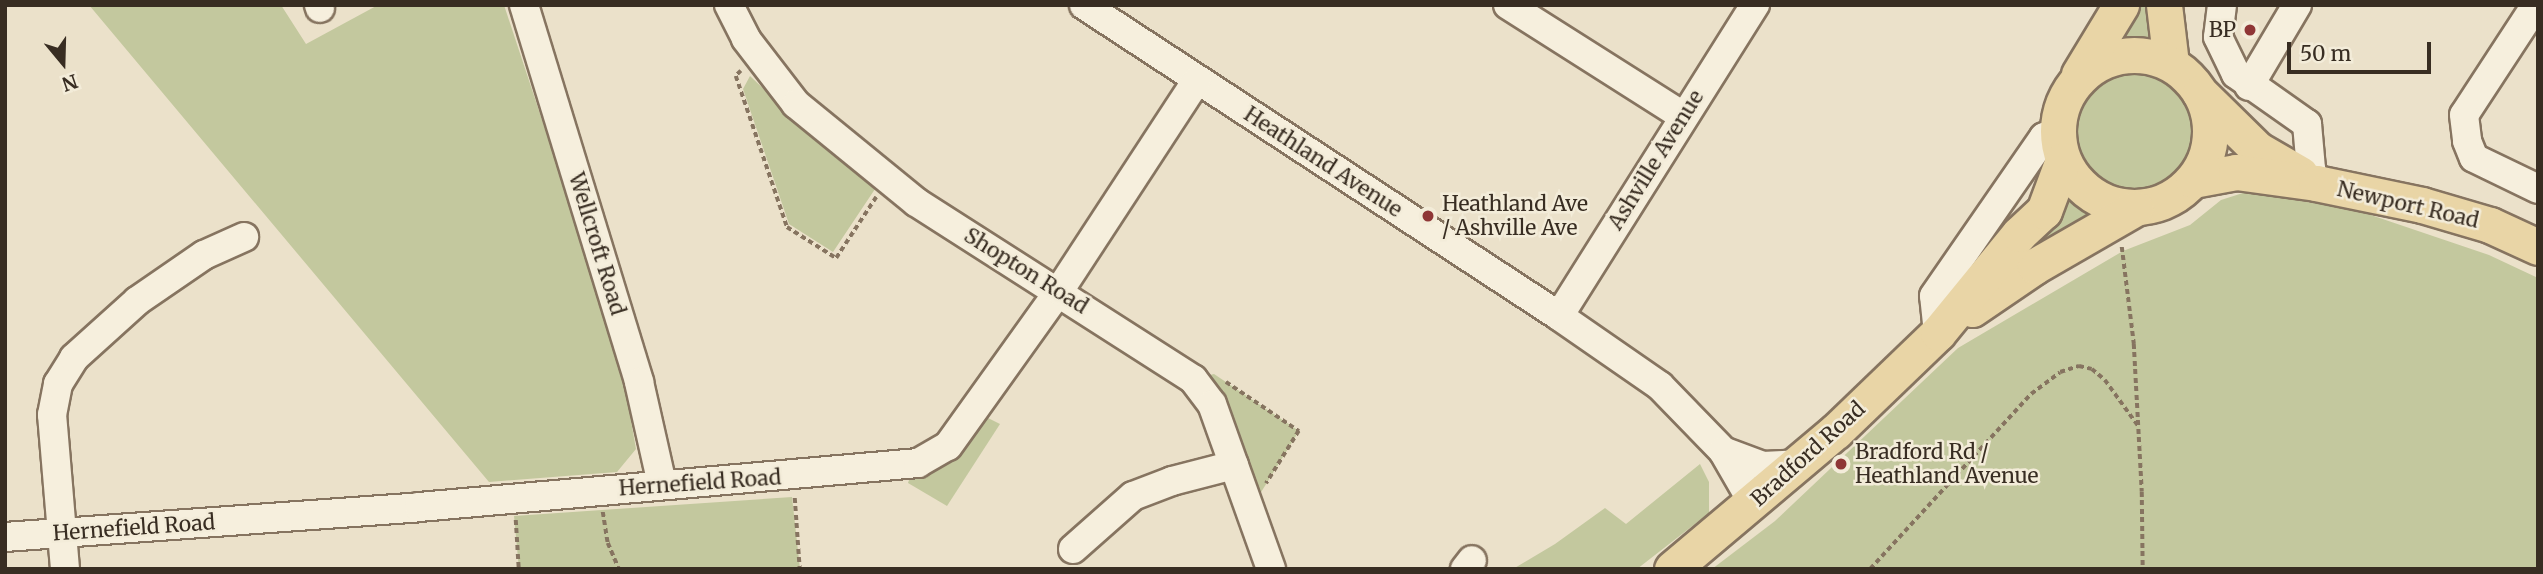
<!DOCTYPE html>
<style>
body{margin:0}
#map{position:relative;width:2543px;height:574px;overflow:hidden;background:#ebe1ca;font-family:Merriweather,serif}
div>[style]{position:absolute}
.green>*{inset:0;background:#c3c89e}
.round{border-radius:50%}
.path>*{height:3.5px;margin-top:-1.75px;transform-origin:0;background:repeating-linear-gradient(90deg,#867460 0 5px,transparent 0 8.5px)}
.roads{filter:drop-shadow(2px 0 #867460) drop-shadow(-2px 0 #867460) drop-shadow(0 2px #867460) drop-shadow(0 -2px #867460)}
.minor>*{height:28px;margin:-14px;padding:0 14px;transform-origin:14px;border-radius:14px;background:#f6efdd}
.major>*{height:35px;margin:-17.5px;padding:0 17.5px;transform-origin:17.5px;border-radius:17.5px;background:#e9d5a6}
.major>.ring{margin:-17.5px;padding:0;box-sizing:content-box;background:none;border:35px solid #e9d5a6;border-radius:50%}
.dots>*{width:19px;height:19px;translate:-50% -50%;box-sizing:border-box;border:4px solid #f3ecd9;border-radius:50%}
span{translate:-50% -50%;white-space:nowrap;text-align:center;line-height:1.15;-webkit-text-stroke:5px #f3ecd9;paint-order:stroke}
.poi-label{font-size:21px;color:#382d22}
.right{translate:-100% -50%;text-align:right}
.left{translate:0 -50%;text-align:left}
.street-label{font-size:21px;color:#382d22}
.frame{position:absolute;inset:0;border:7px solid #382d22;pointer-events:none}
.north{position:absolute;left:28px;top:28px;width:70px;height:70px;-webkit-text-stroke:5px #f3ecd9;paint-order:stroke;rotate:161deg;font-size:19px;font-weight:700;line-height:28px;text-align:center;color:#382d22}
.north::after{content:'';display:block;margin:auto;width:24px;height:32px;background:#382d22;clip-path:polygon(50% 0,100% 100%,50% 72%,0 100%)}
.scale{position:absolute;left:2287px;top:42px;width:144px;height:32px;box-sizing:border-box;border:4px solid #382d22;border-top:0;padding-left:9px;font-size:21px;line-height:24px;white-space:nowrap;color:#382d22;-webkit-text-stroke:5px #f3ecd9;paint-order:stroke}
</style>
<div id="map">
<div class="green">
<div style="clip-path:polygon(89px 5px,281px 5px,306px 44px,378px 5px,504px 5px,619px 353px,636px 449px,617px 472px,489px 482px)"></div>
<div style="clip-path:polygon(2133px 5px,2152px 5px,2150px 44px,2115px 42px)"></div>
<div class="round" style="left:2071px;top:71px;width:124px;height:124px"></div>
<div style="clip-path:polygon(750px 76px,832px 154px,877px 186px,833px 252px,789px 224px,743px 89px)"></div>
<div style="clip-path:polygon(2246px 192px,2356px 210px,2489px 255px,2538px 278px,2538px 569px,1712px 569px,1775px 521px,1958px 348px,2123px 251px,2190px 225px,2221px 200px)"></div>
<div style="clip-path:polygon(2066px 195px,2104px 218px,2070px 236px,2031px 247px,2029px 241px)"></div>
<div style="clip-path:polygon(1214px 374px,1299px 431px,1250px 510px,1193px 379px)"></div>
<div style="clip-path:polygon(984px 416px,1000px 424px,947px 506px,908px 483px,911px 474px)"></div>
<div style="clip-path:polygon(1700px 464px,1709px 482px,1709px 513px,1637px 569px,1513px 569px,1555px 544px,1605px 508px,1626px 524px)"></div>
<div style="clip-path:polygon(792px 497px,800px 569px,519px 569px,514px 516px)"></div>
</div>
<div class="path">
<div style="left:741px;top:71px;width:7px;rotate:135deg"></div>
<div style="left:736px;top:76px;width:159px;rotate:71.3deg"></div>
<div style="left:787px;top:227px;width:58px;rotate:32.3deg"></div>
<div style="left:836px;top:258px;width:73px;rotate:-56.7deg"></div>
<div style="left:2122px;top:247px;width:98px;rotate:82.9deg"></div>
<div style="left:2134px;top:344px;width:148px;rotate:86.9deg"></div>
<div style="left:2142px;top:492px;width:77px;rotate:89.3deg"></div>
<div style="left:1226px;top:382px;width:88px;rotate:33.9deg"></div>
<div style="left:1299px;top:431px;width:62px;rotate:121.9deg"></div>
<div style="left:795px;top:498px;width:71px;rotate:86deg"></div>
<div style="left:603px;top:512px;width:31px;rotate:81deg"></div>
<div style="left:608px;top:543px;width:28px;rotate:67deg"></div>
<div style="left:516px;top:520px;width:49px;rotate:86.5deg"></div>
<div style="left:1870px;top:569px;width:238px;rotate:-47.4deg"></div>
<div style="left:2031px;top:394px;width:36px;rotate:-37deg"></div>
<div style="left:2060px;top:372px;width:20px;rotate:-18deg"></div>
<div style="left:2079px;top:366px;width:13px;rotate:13deg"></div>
<div style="left:2092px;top:369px;width:17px;rotate:40deg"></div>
<div style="left:2105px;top:380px;width:58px;rotate:54.1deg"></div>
</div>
<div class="roads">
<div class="minor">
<div style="left:319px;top:5px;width:3px;rotate:72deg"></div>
<div style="left:524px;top:5px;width:394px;rotate:73deg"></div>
<div style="left:639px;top:382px;width:105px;rotate:77.3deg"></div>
<div style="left:729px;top:5px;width:38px;rotate:63deg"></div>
<div style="left:746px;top:39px;width:82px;rotate:52.4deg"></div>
<div style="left:796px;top:104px;width:155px;rotate:39.2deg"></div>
<div style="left:916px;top:202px;width:329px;rotate:32.6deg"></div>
<div style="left:1193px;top:379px;width:31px;rotate:53deg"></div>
<div style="left:1212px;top:404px;width:175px;rotate:70.3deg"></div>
<div style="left:1084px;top:5px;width:568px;rotate:33.21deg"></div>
<div style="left:1559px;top:316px;width:123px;rotate:34.7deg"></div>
<div style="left:1660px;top:386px;width:91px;rotate:45.9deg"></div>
<div style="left:1723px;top:451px;width:60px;rotate:60deg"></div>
<div style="left:1508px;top:5px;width:207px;rotate:32.4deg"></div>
<div style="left:2222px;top:5px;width:32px;rotate:97deg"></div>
<div style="left:2218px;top:37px;width:41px;rotate:64.1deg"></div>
<div style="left:2236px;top:74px;width:87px;rotate:35.2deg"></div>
<div style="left:2307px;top:124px;width:45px;rotate:84.9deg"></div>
<div style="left:2311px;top:169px;width:15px;rotate:70deg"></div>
<div style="left:2536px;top:5px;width:131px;rotate:123.2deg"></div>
<div style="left:2464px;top:115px;width:26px;rotate:83deg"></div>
<div style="left:2467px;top:141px;width:18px;rotate:68deg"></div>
<div style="left:2474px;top:158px;width:71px;rotate:25.8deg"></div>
<div style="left:2249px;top:86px;width:94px;rotate:-59.3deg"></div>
<div style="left:1559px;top:316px;width:368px;rotate:-57.8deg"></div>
<div style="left:1938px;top:333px;width:37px;rotate:-96deg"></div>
<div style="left:1934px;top:296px;width:193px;rotate:-55.3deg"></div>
<div style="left:2044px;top:137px;width:14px;rotate:-21deg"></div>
<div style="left:1723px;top:451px;width:43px;rotate:20.6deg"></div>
<div style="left:1763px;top:466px;width:35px;rotate:-3deg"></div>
<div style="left:5px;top:537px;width:415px;rotate:-4.1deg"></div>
<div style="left:419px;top:507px;width:501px;rotate:-5.04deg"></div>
<div style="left:918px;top:463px;width:34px;rotate:-30deg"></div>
<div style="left:948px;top:446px;width:191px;rotate:-54.4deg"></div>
<div style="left:1059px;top:291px;width:252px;rotate:-56.8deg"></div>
<div style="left:1073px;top:549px;width:80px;rotate:-41.5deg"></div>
<div style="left:1133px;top:496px;width:42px;rotate:-21deg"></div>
<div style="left:1172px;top:481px;width:64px;rotate:-14.5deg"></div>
<div style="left:65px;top:569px;width:155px;rotate:-94.8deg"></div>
<div style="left:52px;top:415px;width:32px;rotate:-79deg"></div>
<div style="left:58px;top:384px;width:31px;rotate:-58deg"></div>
<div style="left:74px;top:358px;width:85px;rotate:-42.1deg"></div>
<div style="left:137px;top:301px;width:81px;rotate:-34.5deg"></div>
<div style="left:204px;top:255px;width:44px;rotate:-24.2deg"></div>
<div style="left:1465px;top:569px;width:11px;rotate:-52deg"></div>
</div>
<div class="major">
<div style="left:2164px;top:5px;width:59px;rotate:83.2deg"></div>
<div class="ring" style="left:2058px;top:55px;width:117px;height:117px"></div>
<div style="left:2079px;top:74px;width:81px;rotate:-58.7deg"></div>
<div style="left:2200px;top:93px;width:80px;rotate:44.5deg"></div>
<div style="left:2257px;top:149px;width:50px;rotate:30.2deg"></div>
<div style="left:2193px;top:180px;width:44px;rotate:-10.5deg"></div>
<div style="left:2236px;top:172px;width:81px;rotate:7.8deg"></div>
<div style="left:2316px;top:183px;width:108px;rotate:11.7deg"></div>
<div style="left:2422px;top:205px;width:71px;rotate:16.4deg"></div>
<div style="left:2490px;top:225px;width:53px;rotate:24.6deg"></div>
<div style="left:1972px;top:309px;width:76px;rotate:-34.3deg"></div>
<div style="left:2035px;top:266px;width:116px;rotate:-29.9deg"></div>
<div style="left:1672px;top:569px;width:214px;rotate:-40.1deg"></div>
<div style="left:1836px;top:431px;width:141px;rotate:-43.9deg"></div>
<div style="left:1938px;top:333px;width:128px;rotate:-50.7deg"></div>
<div style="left:2019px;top:234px;width:34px;rotate:-43deg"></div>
<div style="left:2044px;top:211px;width:54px;rotate:-69.6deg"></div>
</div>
</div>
<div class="dots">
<div style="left:2250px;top:30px;background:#8f3636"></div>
<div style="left:1428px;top:216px;background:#8f3636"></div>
<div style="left:1841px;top:464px;background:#8f3636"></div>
</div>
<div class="poi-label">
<span class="right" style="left:2236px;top:30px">BP</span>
<span class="left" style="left:1442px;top:216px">Heathland Ave<br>/ Ashville Ave</span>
<span class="left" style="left:1855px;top:464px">Bradford Rd /<br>Heathland Avenue</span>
</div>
<div class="street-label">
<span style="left:1656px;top:160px;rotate:-58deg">Ashville Avenue</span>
<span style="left:1323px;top:162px;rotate:33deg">Heathland Avenue</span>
<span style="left:2408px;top:205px;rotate:13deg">Newport Road</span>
<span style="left:597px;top:244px;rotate:73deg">Wellcroft Road</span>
<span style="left:1026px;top:271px;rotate:32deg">Shopton Road</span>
<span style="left:1808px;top:454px;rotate:-42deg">Bradford Road</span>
<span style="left:700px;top:483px;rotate:-4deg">Hernefield Road</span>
<span style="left:134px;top:528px;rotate:-4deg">Hernefield Road</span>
</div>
<div class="frame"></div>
<div class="north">N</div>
<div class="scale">50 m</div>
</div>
